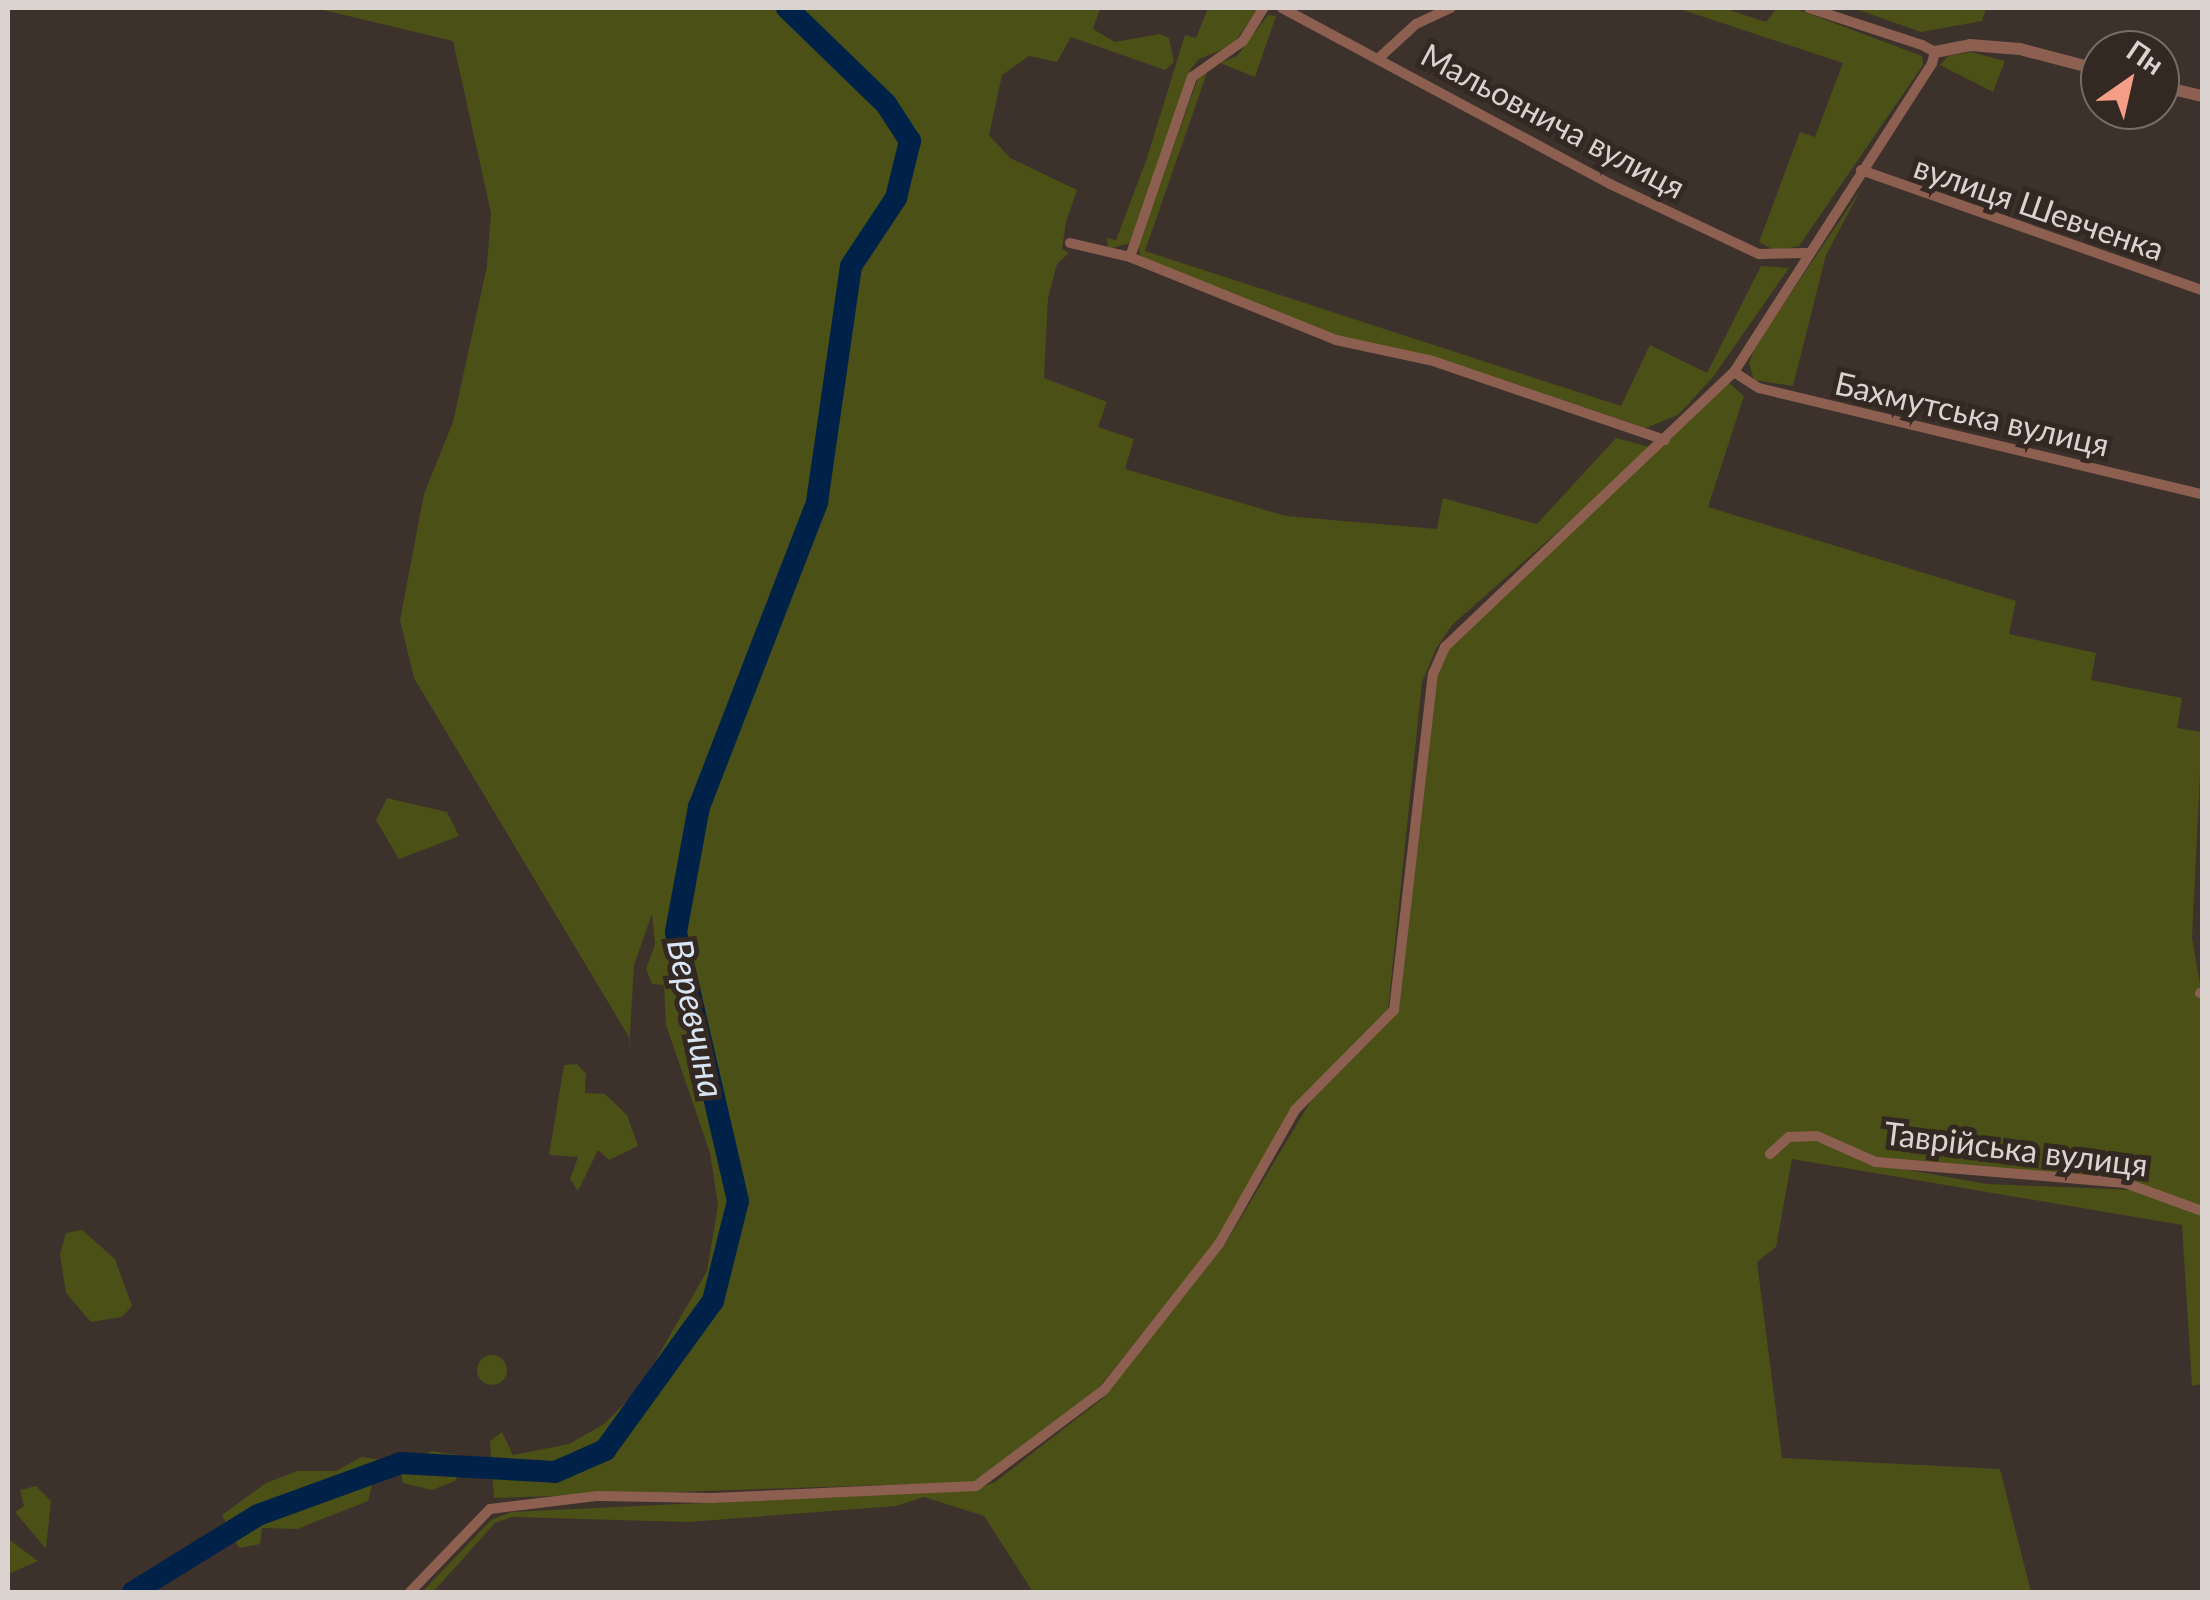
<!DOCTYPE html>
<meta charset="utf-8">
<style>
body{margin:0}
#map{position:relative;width:2210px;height:1600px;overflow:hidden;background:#3d312c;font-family:Lato,sans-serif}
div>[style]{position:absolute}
.green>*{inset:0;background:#4b5016}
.round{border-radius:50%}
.river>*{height:22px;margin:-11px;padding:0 11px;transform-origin:11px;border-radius:11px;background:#002148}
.minor>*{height:10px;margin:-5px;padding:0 5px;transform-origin:5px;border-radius:5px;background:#8d5f50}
.tertiary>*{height:12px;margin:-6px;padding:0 6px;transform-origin:6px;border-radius:6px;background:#8d5f50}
span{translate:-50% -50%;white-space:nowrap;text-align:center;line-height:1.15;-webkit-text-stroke:10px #332822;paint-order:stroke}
.street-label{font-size:32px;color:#dbd3d0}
.water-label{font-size:35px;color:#d9e5f3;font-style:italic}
.frame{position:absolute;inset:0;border:10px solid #dbd3d0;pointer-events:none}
.north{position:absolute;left:2080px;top:30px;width:100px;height:100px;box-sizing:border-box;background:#332822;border:2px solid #766c68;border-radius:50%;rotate:34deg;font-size:28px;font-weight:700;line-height:40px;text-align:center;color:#dbd3d0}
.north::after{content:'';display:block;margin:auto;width:35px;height:45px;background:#f49e88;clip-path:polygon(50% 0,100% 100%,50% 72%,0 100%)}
</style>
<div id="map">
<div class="green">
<div style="clip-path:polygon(315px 8px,1100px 8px,1093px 29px,1115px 42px,1160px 34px,1169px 38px,1174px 62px,1165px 70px,1071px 37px,1057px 62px,1029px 56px,1002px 75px,989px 135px,1010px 158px,1077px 190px,1066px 222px,1062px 249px,1069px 253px,1057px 264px,1048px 298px,1044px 378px,1107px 402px,1098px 427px,1134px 439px,1125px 469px,1286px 516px,1437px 529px,1443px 498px,1537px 524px,1616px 438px,1653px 448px,1452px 625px,1436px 649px,1422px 682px,1388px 1010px,1289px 1111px,1220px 1236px,1096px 1391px,977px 1482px,494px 1498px,490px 1441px,502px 1432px,513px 1455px,569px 1444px,604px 1424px,639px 1389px,707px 1271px,718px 1205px,710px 1153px,666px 1025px,664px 985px,652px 984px,646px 969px,655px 945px,652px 914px,634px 965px,629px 1051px,629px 1037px,414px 678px,400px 620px,424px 494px,453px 422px,487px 266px,491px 213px,453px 41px)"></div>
<div style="clip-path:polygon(1208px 8px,1258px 8px,1232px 46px,1199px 59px,1190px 70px,1130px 243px,1108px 249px,1107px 238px,1116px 240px,1147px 158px,1185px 35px,1196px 38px)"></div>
<div style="clip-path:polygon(1677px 8px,1723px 8px,1766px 22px,1777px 8px,1794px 8px,1922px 56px,1923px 65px,1799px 246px,1776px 251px,1759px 242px,1800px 132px,1815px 137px,1843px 63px)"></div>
<div style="clip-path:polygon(1853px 8px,1986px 8px,1982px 21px,1921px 32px)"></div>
<div style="clip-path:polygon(1268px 15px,1276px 16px,1255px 77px,1220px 63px,1237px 56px)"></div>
<div style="clip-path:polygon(1971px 52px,2005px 61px,1993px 92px,1940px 65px,1948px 56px)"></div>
<div style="clip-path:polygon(1209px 67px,1145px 251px,1621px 406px,1650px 345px,1707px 373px,1761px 266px,1789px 268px,1713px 377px,1678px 415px,1646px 428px,1442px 359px,1339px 336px,1141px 257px,1138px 247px,1199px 75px)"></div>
<div style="clip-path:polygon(1861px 189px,1826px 255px,1793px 386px,1754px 380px,1749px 363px,1756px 345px)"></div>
<div style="clip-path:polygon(1729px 383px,1744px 396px,1708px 507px,2016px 601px,2009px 634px,2096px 653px,2091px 680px,2182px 698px,2177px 728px,2202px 732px,2192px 938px,2202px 996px,2202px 1208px,2126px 1180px,1877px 1159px,1822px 1135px,1791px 1140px,1816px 1139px,1880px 1165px,1987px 1184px,2133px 1190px,2202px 1216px,2202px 1384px,2192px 1386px,2182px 1225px,1792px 1159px,1776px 1247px,1757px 1262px,1782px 1458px,2000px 1469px,2031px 1592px,1033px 1592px,984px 1516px,924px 1497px,896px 1506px,688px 1522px,512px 1517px,495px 1523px,433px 1592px,422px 1592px,491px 1520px,511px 1512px,975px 1490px,995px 1482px,1102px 1399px,1225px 1244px,1315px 1094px,1396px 1010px,1436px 678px,1449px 647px)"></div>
<div style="clip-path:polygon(387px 798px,447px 812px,459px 836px,399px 859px,376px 820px)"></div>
<div style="clip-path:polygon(577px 1064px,586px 1074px,585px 1093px,605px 1094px,627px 1115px,638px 1146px,609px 1160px,598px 1150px,578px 1191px,570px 1179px,578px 1157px,549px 1155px,564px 1065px)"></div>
<div style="clip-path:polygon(82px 1230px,115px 1259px,132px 1306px,122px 1317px,91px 1322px,66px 1293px,60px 1254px,66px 1233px)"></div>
<div class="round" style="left:477px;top:1355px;width:30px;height:30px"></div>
<div style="clip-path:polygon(432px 1451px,468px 1457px,455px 1481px,432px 1490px,403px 1483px,401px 1472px,412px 1460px)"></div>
<div style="clip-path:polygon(362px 1457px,389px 1461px,390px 1470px,373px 1481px,368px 1501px,297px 1529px,262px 1528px,260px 1544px,239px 1548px,222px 1515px,266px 1483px,298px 1471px,336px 1471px)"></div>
<div style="clip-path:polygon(36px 1486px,51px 1501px,46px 1549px,15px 1512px,24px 1506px,20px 1490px)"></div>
<div style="clip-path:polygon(8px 1540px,11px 1541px,38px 1561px,8px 1574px)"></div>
</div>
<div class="river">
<div style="left:133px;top:1592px;width:147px;rotate:-31.6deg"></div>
<div style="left:258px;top:1515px;width:152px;rotate:-20deg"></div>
<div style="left:401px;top:1463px;width:154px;rotate:3.3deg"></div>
<div style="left:555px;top:1472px;width:55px;rotate:-23.7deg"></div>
<div style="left:605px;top:1450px;width:184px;rotate:-54.1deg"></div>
<div style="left:713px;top:1301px;width:103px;rotate:-76deg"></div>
<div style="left:738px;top:1201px;width:276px;rotate:-103deg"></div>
<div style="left:676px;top:932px;width:127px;rotate:-79.6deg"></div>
<div style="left:699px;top:807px;width:327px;rotate:-68.8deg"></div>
<div style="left:817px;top:502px;width:238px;rotate:-81.8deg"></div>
<div style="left:851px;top:266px;width:82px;rotate:-56.5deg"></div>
<div style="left:896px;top:198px;width:59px;rotate:-76.2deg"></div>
<div style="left:910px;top:141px;width:44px;rotate:-123deg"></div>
<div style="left:886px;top:104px;width:138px;rotate:-135.9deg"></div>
</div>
<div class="minor">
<div style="left:1282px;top:8px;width:372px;rotate:28.2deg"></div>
<div style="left:1610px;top:184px;width:165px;rotate:25.2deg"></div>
<div style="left:1759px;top:254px;width:48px;rotate:-1.2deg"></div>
<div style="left:1380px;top:57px;width:49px;rotate:-42.5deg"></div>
<div style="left:1416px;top:24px;width:38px;rotate:-25deg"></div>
<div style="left:1861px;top:170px;width:361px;rotate:19.4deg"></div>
<div style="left:1070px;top:243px;width:62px;rotate:13.1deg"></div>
<div style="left:1130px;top:257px;width:222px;rotate:21.9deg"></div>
<div style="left:1336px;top:340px;width:99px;rotate:12.2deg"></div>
<div style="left:1433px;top:361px;width:245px;rotate:18.8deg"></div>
<div style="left:1130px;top:257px;width:190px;rotate:-71deg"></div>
<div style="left:1192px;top:77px;width:62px;rotate:-35.2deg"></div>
<div style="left:1243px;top:41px;width:39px;rotate:-58deg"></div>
<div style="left:1734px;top:372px;width:30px;rotate:33deg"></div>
<div style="left:1759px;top:388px;width:456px;rotate:13.5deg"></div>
<div style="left:2200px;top:993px;width:2px"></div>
<div style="left:1770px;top:1154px;width:25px;rotate:-42deg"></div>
<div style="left:1789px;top:1137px;width:28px;rotate:-2deg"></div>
<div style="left:1817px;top:1136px;width:64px;rotate:23.8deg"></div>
<div style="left:1876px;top:1162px;width:250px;rotate:4.8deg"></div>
<div style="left:2125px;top:1183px;width:82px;rotate:20deg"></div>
<div style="left:410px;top:1592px;width:115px;rotate:-46.1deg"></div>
<div style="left:490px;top:1509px;width:109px;rotate:-6.9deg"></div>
<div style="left:598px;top:1496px;width:114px;rotate:1deg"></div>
<div style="left:712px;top:1498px;width:264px;rotate:-2.6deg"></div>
<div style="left:976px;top:1486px;width:160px;rotate:-36.9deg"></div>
<div style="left:1104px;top:1390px;width:186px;rotate:-51.8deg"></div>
<div style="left:1219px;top:1244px;width:154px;rotate:-60.4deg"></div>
<div style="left:1295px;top:1110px;width:141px;rotate:-45.3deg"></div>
<div style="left:1394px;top:1010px;width:338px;rotate:-83.4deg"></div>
<div style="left:1433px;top:674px;width:30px;rotate:-66deg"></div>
<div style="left:1445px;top:647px;width:399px;rotate:-43.6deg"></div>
<div style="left:1734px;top:372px;width:367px;rotate:-57.3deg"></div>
<div style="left:1932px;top:63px;width:11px;rotate:-75deg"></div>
<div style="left:1935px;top:52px;width:15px;rotate:-152deg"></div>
<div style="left:1922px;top:45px;width:119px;rotate:-161.9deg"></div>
</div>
<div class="tertiary">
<div style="left:1935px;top:52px;width:36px;rotate:-11deg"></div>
<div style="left:1970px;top:45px;width:50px;rotate:4.6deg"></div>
<div style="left:2020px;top:49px;width:83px;rotate:14.7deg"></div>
<div style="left:2160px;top:86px;width:43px;rotate:13.4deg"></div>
</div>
<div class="street-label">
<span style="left:1553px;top:121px;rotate:28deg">Мальовнича вулиця</span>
<span style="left:2039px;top:208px;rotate:19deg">вулиця Шевченка</span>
<span style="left:1972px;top:414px;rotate:13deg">Бахмутська вулиця</span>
<span style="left:2016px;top:1149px;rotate:7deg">Таврійська вулиця</span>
</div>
<div class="water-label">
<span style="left:697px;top:1018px;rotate:78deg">Веревчина</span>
</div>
<div class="frame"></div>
<div class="north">Пн</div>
</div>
